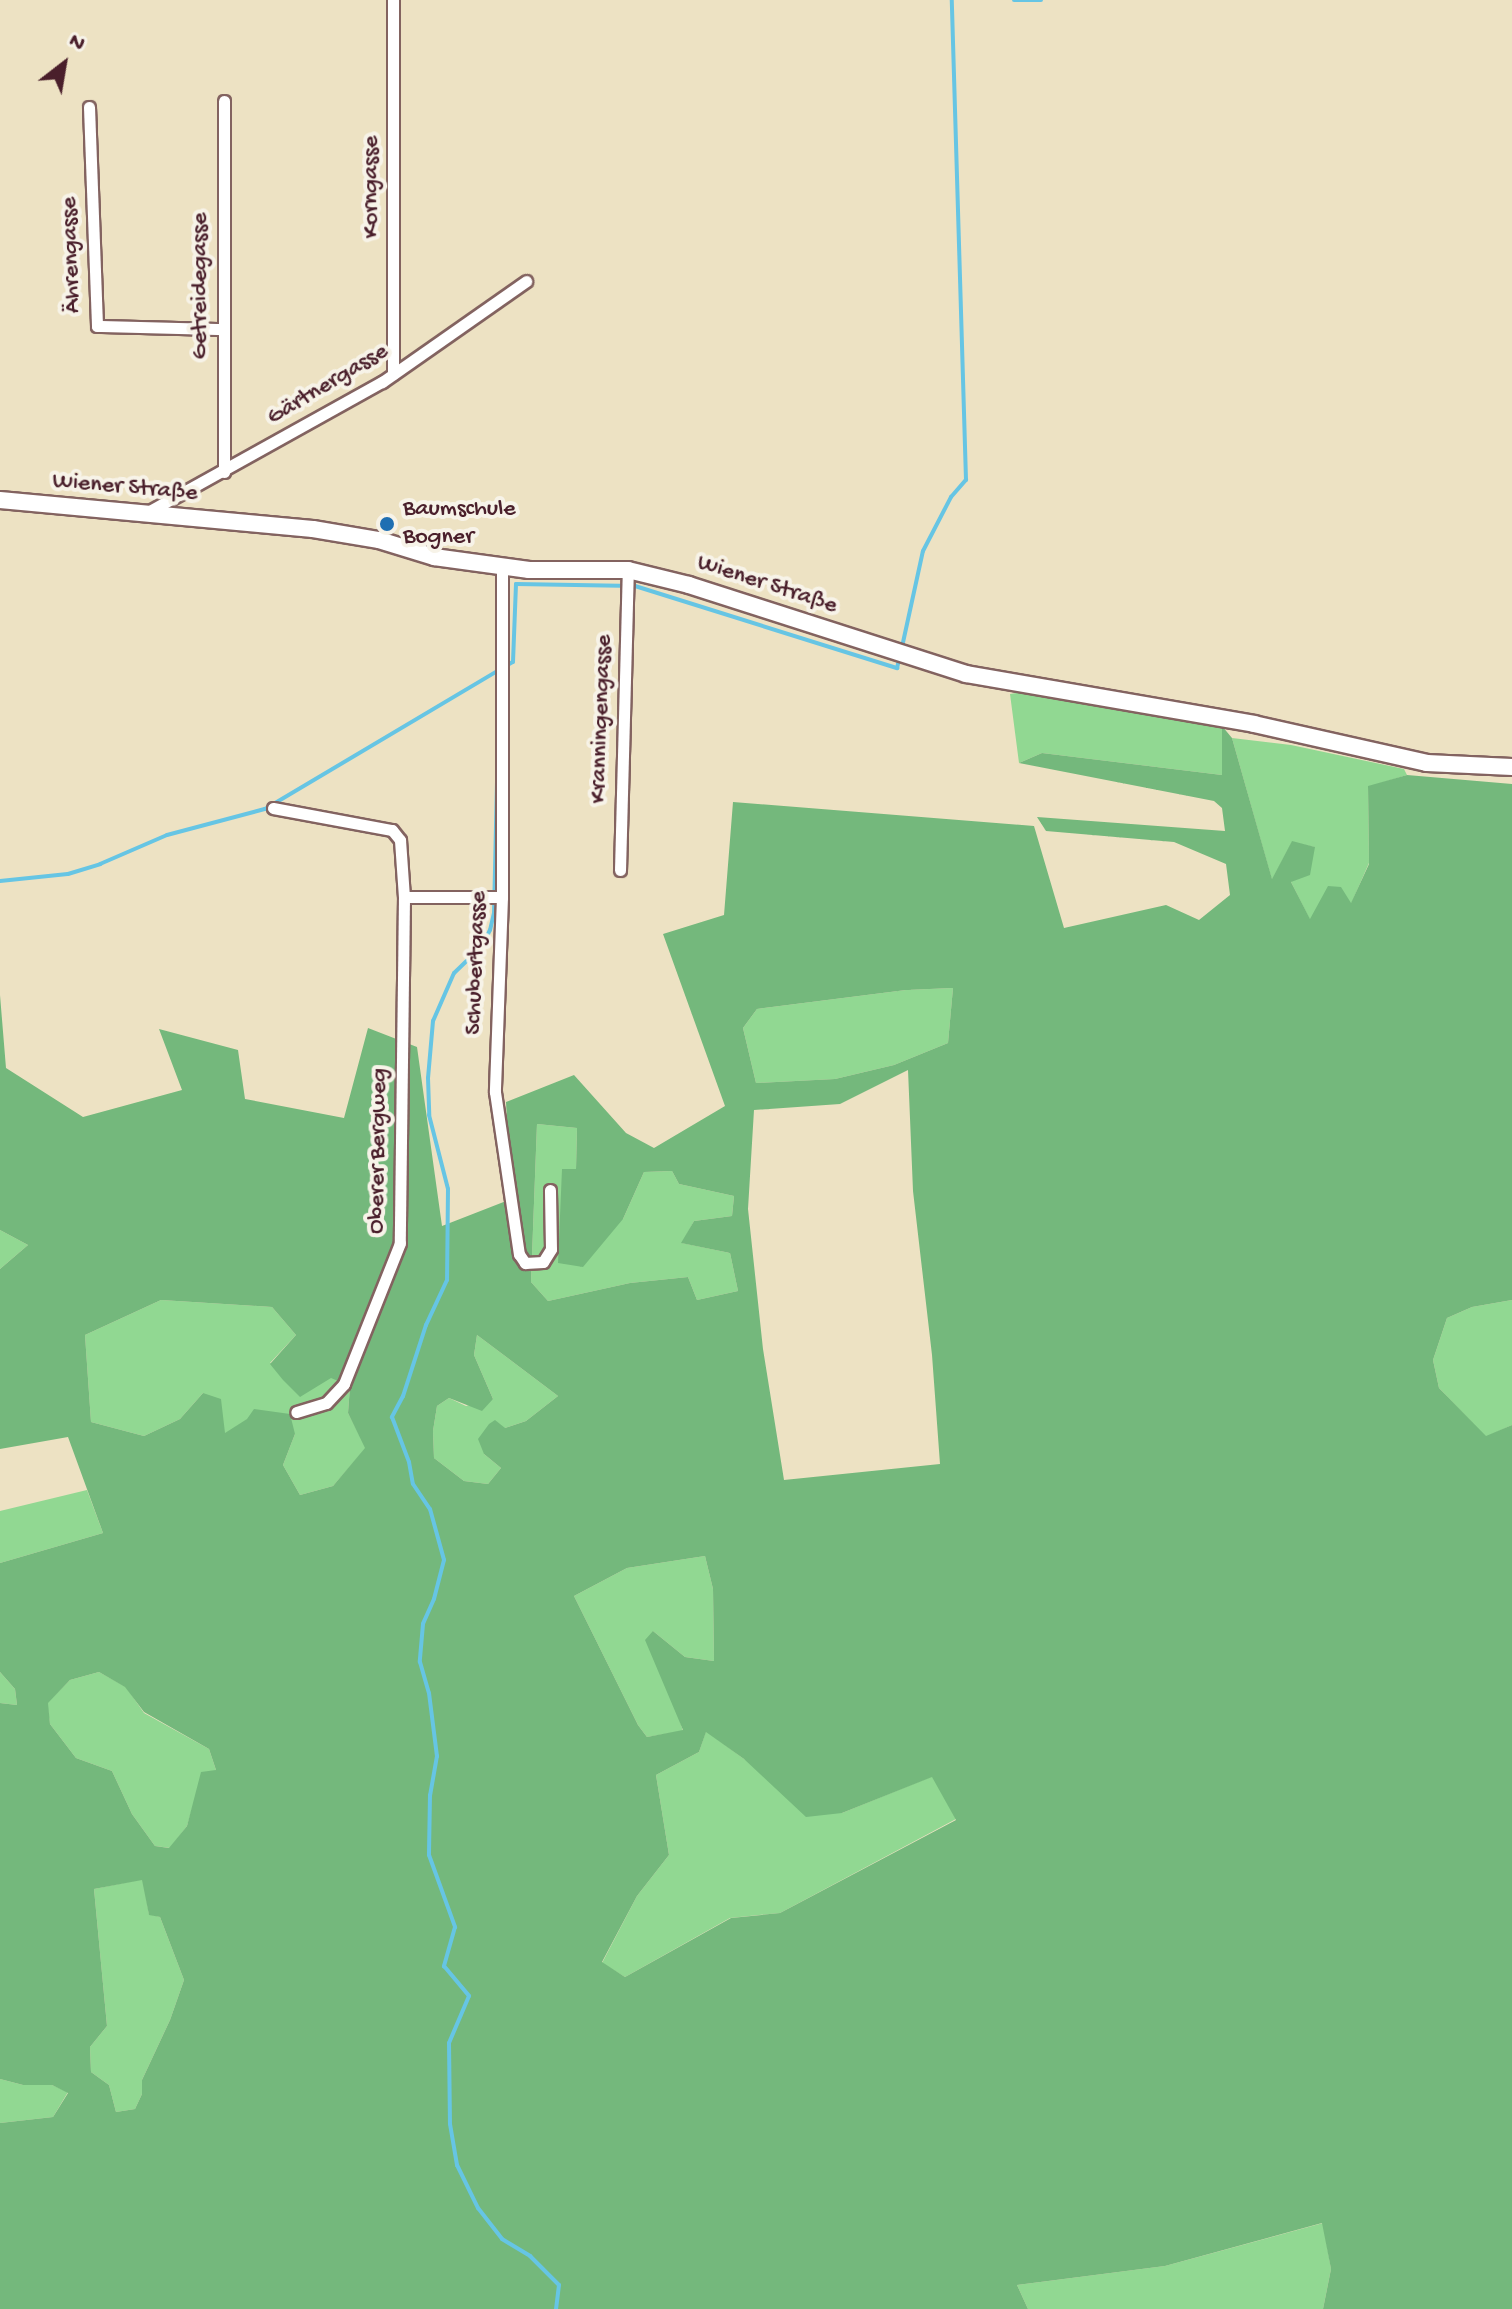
<!DOCTYPE html>
<meta charset="utf-8">
<style>
body{margin:0}
#map{position:relative;width:1512px;height:2309px;overflow:hidden;background:#ede2c3;font-family:"Gochi Hand",sans-serif}
div>[style]{position:absolute}
.green>*{inset:0;background:#91d892}
.forest>*{inset:0;background:#74b87c}
.stream>*{height:4px;margin:-2px;padding:0 2px;transform-origin:2px;border-radius:2px;background:#66c5e4}
.roads{filter:drop-shadow(2px 0 #836360) drop-shadow(-2px 0 #836360) drop-shadow(0 2px #836360) drop-shadow(0 -2px #836360)}
.street>*{height:11px;margin:-5.5px;padding:0 5.5px;transform-origin:5.5px;border-radius:5.5px;background:#fff}
.secondary>*{height:16px;margin:-8px;padding:0 8px;transform-origin:8px;border-radius:8px;background:#fff}
.dots>*{width:22px;height:22px;translate:-50% -50%;box-sizing:border-box;border:4px solid #f7f3e8;border-radius:50%}
span{translate:-50% -50%;white-space:nowrap;text-align:center;line-height:1.15;-webkit-text-stroke:8px #f7f3e8;paint-order:stroke}
.street-label{font-size:24px;color:#4a1f2b}
.poi-label{font-size:24px;color:#4a1f2b}
.left{translate:0 -50%;text-align:left}
.north{position:absolute;left:24px;top:24px;width:80px;height:80px;-webkit-text-stroke:6px #f7f3e8;paint-order:stroke;rotate:31deg;font-size:22px;font-weight:700;line-height:32px;text-align:center;color:#4a1f2b}
.north::after{content:'';display:block;margin:auto;width:28px;height:36px;background:#4a1f2b;clip-path:polygon(50% 0,100% 100%,50% 72%,0 100%)}
</style>
<div id="map">
<div class="green">
<div style="clip-path:polygon(1024px 692px,1222px 726px,1222px 775px,1042px 753px,1019px 763px,1010px 694px)"></div>
<div style="clip-path:polygon(1232px 738px,1291px 745px,1404px 769px,1407px 775px,1368px 787px,1369px 863px,1351px 904px,1310px 920px,1291px 882px,1314px 847px,1292px 842px,1272px 880px)"></div>
<div style="clip-path:polygon(953px 988px,948px 1043px,894px 1065px,835px 1079px,756px 1083px,743px 1028px,757px 1009px,906px 990px)"></div>
<div style="clip-path:polygon(537px 1124px,577px 1128px,576px 1169px,562px 1169px,623px 1219px,644px 1172px,672px 1171px,679px 1184px,734px 1196px,732px 1216px,694px 1221px,682px 1243px,730px 1253px,738px 1291px,697px 1300px,688px 1277px,630px 1283px,548px 1301px,531px 1282px)"></div>
<div style="clip-path:polygon(0 1230px,28px 1245px,0 1269px)"></div>
<div style="clip-path:polygon(161px 1300px,272px 1307px,296px 1335px,270px 1363px,332px 1377px,350px 1386px,348px 1413px,366px 1448px,333px 1486px,300px 1495px,283px 1465px,295px 1434px,248px 1419px,225px 1434px,203px 1393px,180px 1419px,144px 1436px,91px 1422px,85px 1335px)"></div>
<div style="clip-path:polygon(1512px 1300px,1512px 1425px,1486px 1437px,1439px 1388px,1433px 1360px,1447px 1318px,1472px 1307px)"></div>
<div style="clip-path:polygon(477px 1335px,558px 1396px,526px 1421px,505px 1428px,484px 1454px,501px 1468px,488px 1484px,464px 1481px,434px 1458px,433px 1431px,437px 1406px,449px 1398px,466px 1406px,493px 1399px,474px 1355px)"></div>
<div style="clip-path:polygon(87px 1490px,103px 1533px,0 1563px,0 1511px)"></div>
<div style="clip-path:polygon(705px 1556px,713px 1589px,714px 1661px,685px 1657px,653px 1631px,683px 1731px,647px 1737px,638px 1725px,574px 1596px,627px 1568px)"></div>
<div style="clip-path:polygon(0 1672px,15px 1689px,17px 1705px,0 1703px)"></div>
<div style="clip-path:polygon(99px 1672px,126px 1687px,144px 1713px,209px 1749px,216px 1770px,192px 1809px,187px 1826px,170px 1848px,155px 1846px,132px 1814px,112px 1771px,76px 1758px,50px 1724px,47px 1703px,70px 1680px)"></div>
<div style="clip-path:polygon(706px 1731px,744px 1759px,842px 1813px,933px 1776px,956px 1819px,780px 1913px,730px 1918px,625px 1977px,602px 1963px,637px 1896px,669px 1855px,656px 1775px,699px 1752px)"></div>
<div style="clip-path:polygon(143px 1879px,149px 1914px,160px 1917px,184px 1980px,170px 2020px,142px 2080px,142px 2094px,135px 2109px,116px 2112px,109px 2085px,91px 2072px,90px 2047px,107px 2026px,94px 1889px)"></div>
<div style="clip-path:polygon(0 2079px,23px 2085px,52px 2085px,68px 2092px,53px 2117px,0 2123px)"></div>
<div style="clip-path:polygon(1323px 2223px,1331px 2269px,1323px 2309px,1028px 2309px,1017px 2285px,1165px 2266px)"></div>
</div>
<div class="forest">
<div style="clip-path:polygon(evenodd,1222px 726px,1232px 738px,1272px 879px,1292px 841px,1315px 847px,1310px 875px,1291px 882px,1310px 919px,1328px 886px,1341px 887px,1351px 903px,1369px 864px,1368px 786px,1407px 775px,1512px 784px,1512px 1300px,1472px 1307px,1447px 1318px,1433px 1360px,1439px 1388px,1486px 1436px,1512px 1425px,1512px 2309px,1323px 2309px,1331px 2269px,1322px 2223px,1165px 2266px,1017px 2285px,1028px 2309px,0 2309px,0 2123px,53px 2117px,68px 2093px,52px 2085px,23px 2085px,0 2079px,0 1703px,17px 1705px,15px 1689px,0 1672px,0 1563px,103px 1533px,68px 1437px,0 1449px,0 1269px,28px 1245px,0 1230px,0 995px,6px 1068px,83px 1117px,182px 1090px,159px 1029px,238px 1050px,245px 1099px,344px 1118px,368px 1028px,417px 1047px,442px 1226px,511px 1199px,506px 1102px,574px 1075px,626px 1133px,654px 1148px,725px 1106px,663px 934px,724px 915px,733px 802px,1034px 826px,1064px 928px,1166px 905px,1199px 920px,1230px 895px,1226px 864px,1174px 842px,1046px 831px,1037px 817px,1225px 831px,1222px 808px,1214px 801px,1019px 763px,1042px 753px,1222px 775px,1222px 726px,953px 988px,948px 1043px,894px 1065px,835px 1079px,756px 1083px,743px 1028px,757px 1009px,906px 990px,953px 988px,1222px 726px,908px 1070px,913px 1191px,932px 1355px,940px 1464px,784px 1480px,763px 1349px,748px 1209px,754px 1110px,840px 1104px,908px 1070px,1222px 726px,537px 1124px,577px 1128px,576px 1169px,562px 1169px,558px 1263px,583px 1267px,623px 1219px,644px 1172px,672px 1171px,679px 1184px,734px 1196px,732px 1216px,694px 1221px,681px 1243px,730px 1253px,738px 1291px,697px 1300px,688px 1277px,630px 1283px,548px 1301px,531px 1282px,537px 1124px,1222px 726px,161px 1300px,272px 1307px,296px 1335px,270px 1364px,283px 1380px,300px 1397px,331px 1378px,350px 1386px,348px 1413px,365px 1448px,333px 1486px,300px 1495px,283px 1465px,295px 1434px,290px 1414px,254px 1409px,247px 1419px,225px 1433px,221px 1399px,203px 1393px,180px 1419px,144px 1436px,91px 1422px,85px 1335px,161px 1300px,1222px 726px,477px 1335px,558px 1396px,526px 1421px,505px 1428px,495px 1420px,489px 1424px,478px 1439px,484px 1454px,501px 1468px,488px 1484px,464px 1481px,434px 1458px,433px 1431px,437px 1406px,449px 1398px,482px 1411px,493px 1399px,474px 1355px,477px 1335px,1222px 726px,705px 1556px,713px 1589px,714px 1661px,685px 1657px,653px 1631px,645px 1640px,683px 1730px,647px 1737px,638px 1725px,574px 1596px,627px 1568px,705px 1556px,1222px 726px,99px 1672px,125px 1687px,144px 1712px,209px 1749px,216px 1770px,201px 1772px,187px 1826px,169px 1848px,155px 1846px,132px 1814px,112px 1771px,76px 1758px,50px 1724px,48px 1703px,70px 1680px,99px 1672px,1222px 726px,706px 1732px,744px 1759px,806px 1817px,842px 1813px,932px 1777px,956px 1820px,780px 1913px,731px 1918px,625px 1977px,602px 1962px,637px 1896px,669px 1855px,656px 1775px,699px 1752px,706px 1732px,1222px 726px,142px 1880px,149px 1915px,160px 1917px,184px 1980px,170px 2020px,142px 2080px,142px 2094px,135px 2109px,116px 2112px,109px 2085px,91px 2072px,90px 2047px,107px 2026px,94px 1889px,142px 1880px)"></div>
</div>
<div class="stream">
<div style="left:1014px;top:0;width:27px"></div>
<div style="left:902px;top:647px;width:98px;rotate:-77.7deg"></div>
<div style="left:923px;top:551px;width:61px;rotate:-62.6deg"></div>
<div style="left:951px;top:497px;width:23px;rotate:-49deg"></div>
<div style="left:966px;top:480px;width:480px;rotate:-91.7deg"></div>
<div style="left:497px;top:733px;width:27px;rotate:-90deg"></div>
<div style="left:497px;top:782px;width:131px;rotate:91.3deg"></div>
<div style="left:494px;top:913px;width:17px;rotate:103deg"></div>
<div style="left:490px;top:930px;width:19px;rotate:118deg"></div>
<div style="left:481px;top:947px;width:37px;rotate:136deg"></div>
<div style="left:454px;top:973px;width:52px;rotate:113.6deg"></div>
<div style="left:433px;top:1021px;width:57px;rotate:95deg"></div>
<div style="left:428px;top:1078px;width:37px;rotate:88deg"></div>
<div style="left:429px;top:1115px;width:76px;rotate:75.6deg"></div>
<div style="left:448px;top:1189px;width:91px;rotate:90.6deg"></div>
<div style="left:447px;top:1280px;width:50px;rotate:115deg"></div>
<div style="left:426px;top:1325px;width:75px;rotate:107.9deg"></div>
<div style="left:403px;top:1396px;width:24px;rotate:118deg"></div>
<div style="left:392px;top:1417px;width:48px;rotate:69.3deg"></div>
<div style="left:409px;top:1462px;width:22px;rotate:80deg"></div>
<div style="left:413px;top:1484px;width:30px;rotate:56deg"></div>
<div style="left:430px;top:1509px;width:53px;rotate:74.6deg"></div>
<div style="left:444px;top:1560px;width:40px;rotate:104.4deg"></div>
<div style="left:434px;top:1599px;width:27px;rotate:114deg"></div>
<div style="left:423px;top:1624px;width:38px;rotate:95deg"></div>
<div style="left:420px;top:1662px;width:32px;rotate:74deg"></div>
<div style="left:429px;top:1693px;width:64px;rotate:82.8deg"></div>
<div style="left:437px;top:1756px;width:40px;rotate:100deg"></div>
<div style="left:430px;top:1795px;width:60px;rotate:91deg"></div>
<div style="left:429px;top:1855px;width:77px;rotate:70.1deg"></div>
<div style="left:455px;top:1927px;width:41px;rotate:105.8deg"></div>
<div style="left:444px;top:1966px;width:39px;rotate:50deg"></div>
<div style="left:469px;top:1996px;width:51px;rotate:113.1deg"></div>
<div style="left:449px;top:2043px;width:81px;rotate:89.3deg"></div>
<div style="left:450px;top:2124px;width:42px;rotate:80.3deg"></div>
<div style="left:457px;top:2165px;width:48px;rotate:64deg"></div>
<div style="left:478px;top:2208px;width:39px;rotate:52deg"></div>
<div style="left:502px;top:2239px;width:33px;rotate:31deg"></div>
<div style="left:530px;top:2256px;width:41px;rotate:45deg"></div>
<div style="left:559px;top:2285px;width:24px;rotate:97deg"></div>
<div style="left:0;top:881px;width:68px;rotate:-5.9deg"></div>
<div style="left:68px;top:874px;width:34px;rotate:-17deg"></div>
<div style="left:100px;top:864px;width:73px;rotate:-23.4deg"></div>
<div style="left:167px;top:835px;width:101px;rotate:-14.9deg"></div>
<div style="left:265px;top:809px;width:288px;rotate:-30.7deg"></div>
<div style="left:513px;top:662px;width:78px;rotate:-87.8deg"></div>
<div style="left:516px;top:584px;width:119px;rotate:1deg"></div>
<div style="left:635px;top:586px;width:275px;rotate:17.4deg"></div>
<div style="left:897px;top:668px;width:12px;rotate:-76deg"></div>
</div>
<div class="roads">
<div class="street">
<div style="left:393px;top:0;width:374px;rotate:90deg"></div>
<div style="left:89px;top:107px;width:219px;rotate:87.9deg"></div>
<div style="left:97px;top:326px;width:124px;rotate:1.4deg"></div>
<div style="left:224px;top:472px;width:371px;rotate:-90deg"></div>
<div style="left:148px;top:512px;width:268px;rotate:-29.1deg"></div>
<div style="left:382px;top:382px;width:176px;rotate:-35deg"></div>
<div style="left:502px;top:567px;width:330px;rotate:90deg"></div>
<div style="left:502px;top:897px;width:195px;rotate:92.1deg"></div>
<div style="left:495px;top:1092px;width:164px;rotate:81.6deg"></div>
<div style="left:519px;top:1254px;width:11px;rotate:56deg"></div>
<div style="left:525px;top:1263px;width:18px;rotate:-3deg"></div>
<div style="left:543px;top:1262px;width:15px;rotate:-58deg"></div>
<div style="left:551px;top:1249px;width:59px;rotate:-91deg"></div>
<div style="left:273px;top:808px;width:121px;rotate:10.5deg"></div>
<div style="left:392px;top:830px;width:13px;rotate:51deg"></div>
<div style="left:400px;top:840px;width:57px;rotate:86deg"></div>
<div style="left:404px;top:897px;width:346px;rotate:90.7deg"></div>
<div style="left:400px;top:1243px;width:152px;rotate:111.7deg"></div>
<div style="left:344px;top:1384px;width:26px;rotate:133deg"></div>
<div style="left:326px;top:1403px;width:31px;rotate:163deg"></div>
<div style="left:620px;top:870px;width:300px;rotate:-88.5deg"></div>
<div style="left:404px;top:897px;width:98px"></div>
</div>
<div class="secondary">
<div style="left:0;top:500px;width:314px;rotate:5.3deg"></div>
<div style="left:313px;top:529px;width:67px;rotate:9.5deg"></div>
<div style="left:379px;top:540px;width:58px;rotate:17.2deg"></div>
<div style="left:434px;top:557px;width:96px;rotate:7.8deg"></div>
<div style="left:529px;top:570px;width:99px"></div>
<div style="left:628px;top:570px;width:63px;rotate:13.8deg"></div>
<div style="left:689px;top:585px;width:291px;rotate:17.8deg"></div>
<div style="left:966px;top:674px;width:292px;rotate:9.8deg"></div>
<div style="left:1254px;top:724px;width:177px;rotate:12.7deg"></div>
<div style="left:1427px;top:763px;width:85px;rotate:2.7deg"></div>
</div>
</div>
<div class="dots">
<div style="left:387px;top:524px;background:#1f6fb2"></div>
</div>
<div class="street-label">
<span style="left:372px;top:187px;rotate:-90deg">Korngasse</span>
<span style="left:72px;top:255px;rotate:-92deg">Ährengasse</span>
<span style="left:201px;top:286px;rotate:-90deg">Getreidegasse</span>
<span style="left:328px;top:385px;rotate:-31deg">Gärtnergasse</span>
<span style="left:125px;top:488px;rotate:5deg">Wiener Straße</span>
<span style="left:767px;top:585px;rotate:18deg">Wiener Straße</span>
<span style="left:602px;top:719px;rotate:-88deg">Kranningengasse</span>
<span style="left:477px;top:963px;rotate:-88deg">Schubertgasse</span>
<span style="left:379px;top:1151px;rotate:-89deg">Oberer Bergweg</span>
</div>
<div class="poi-label">
<span class="left" style="left:403px;top:524px">Baumschule<br>Bogner</span>
</div>
<div class="north">N</div>
</div>
